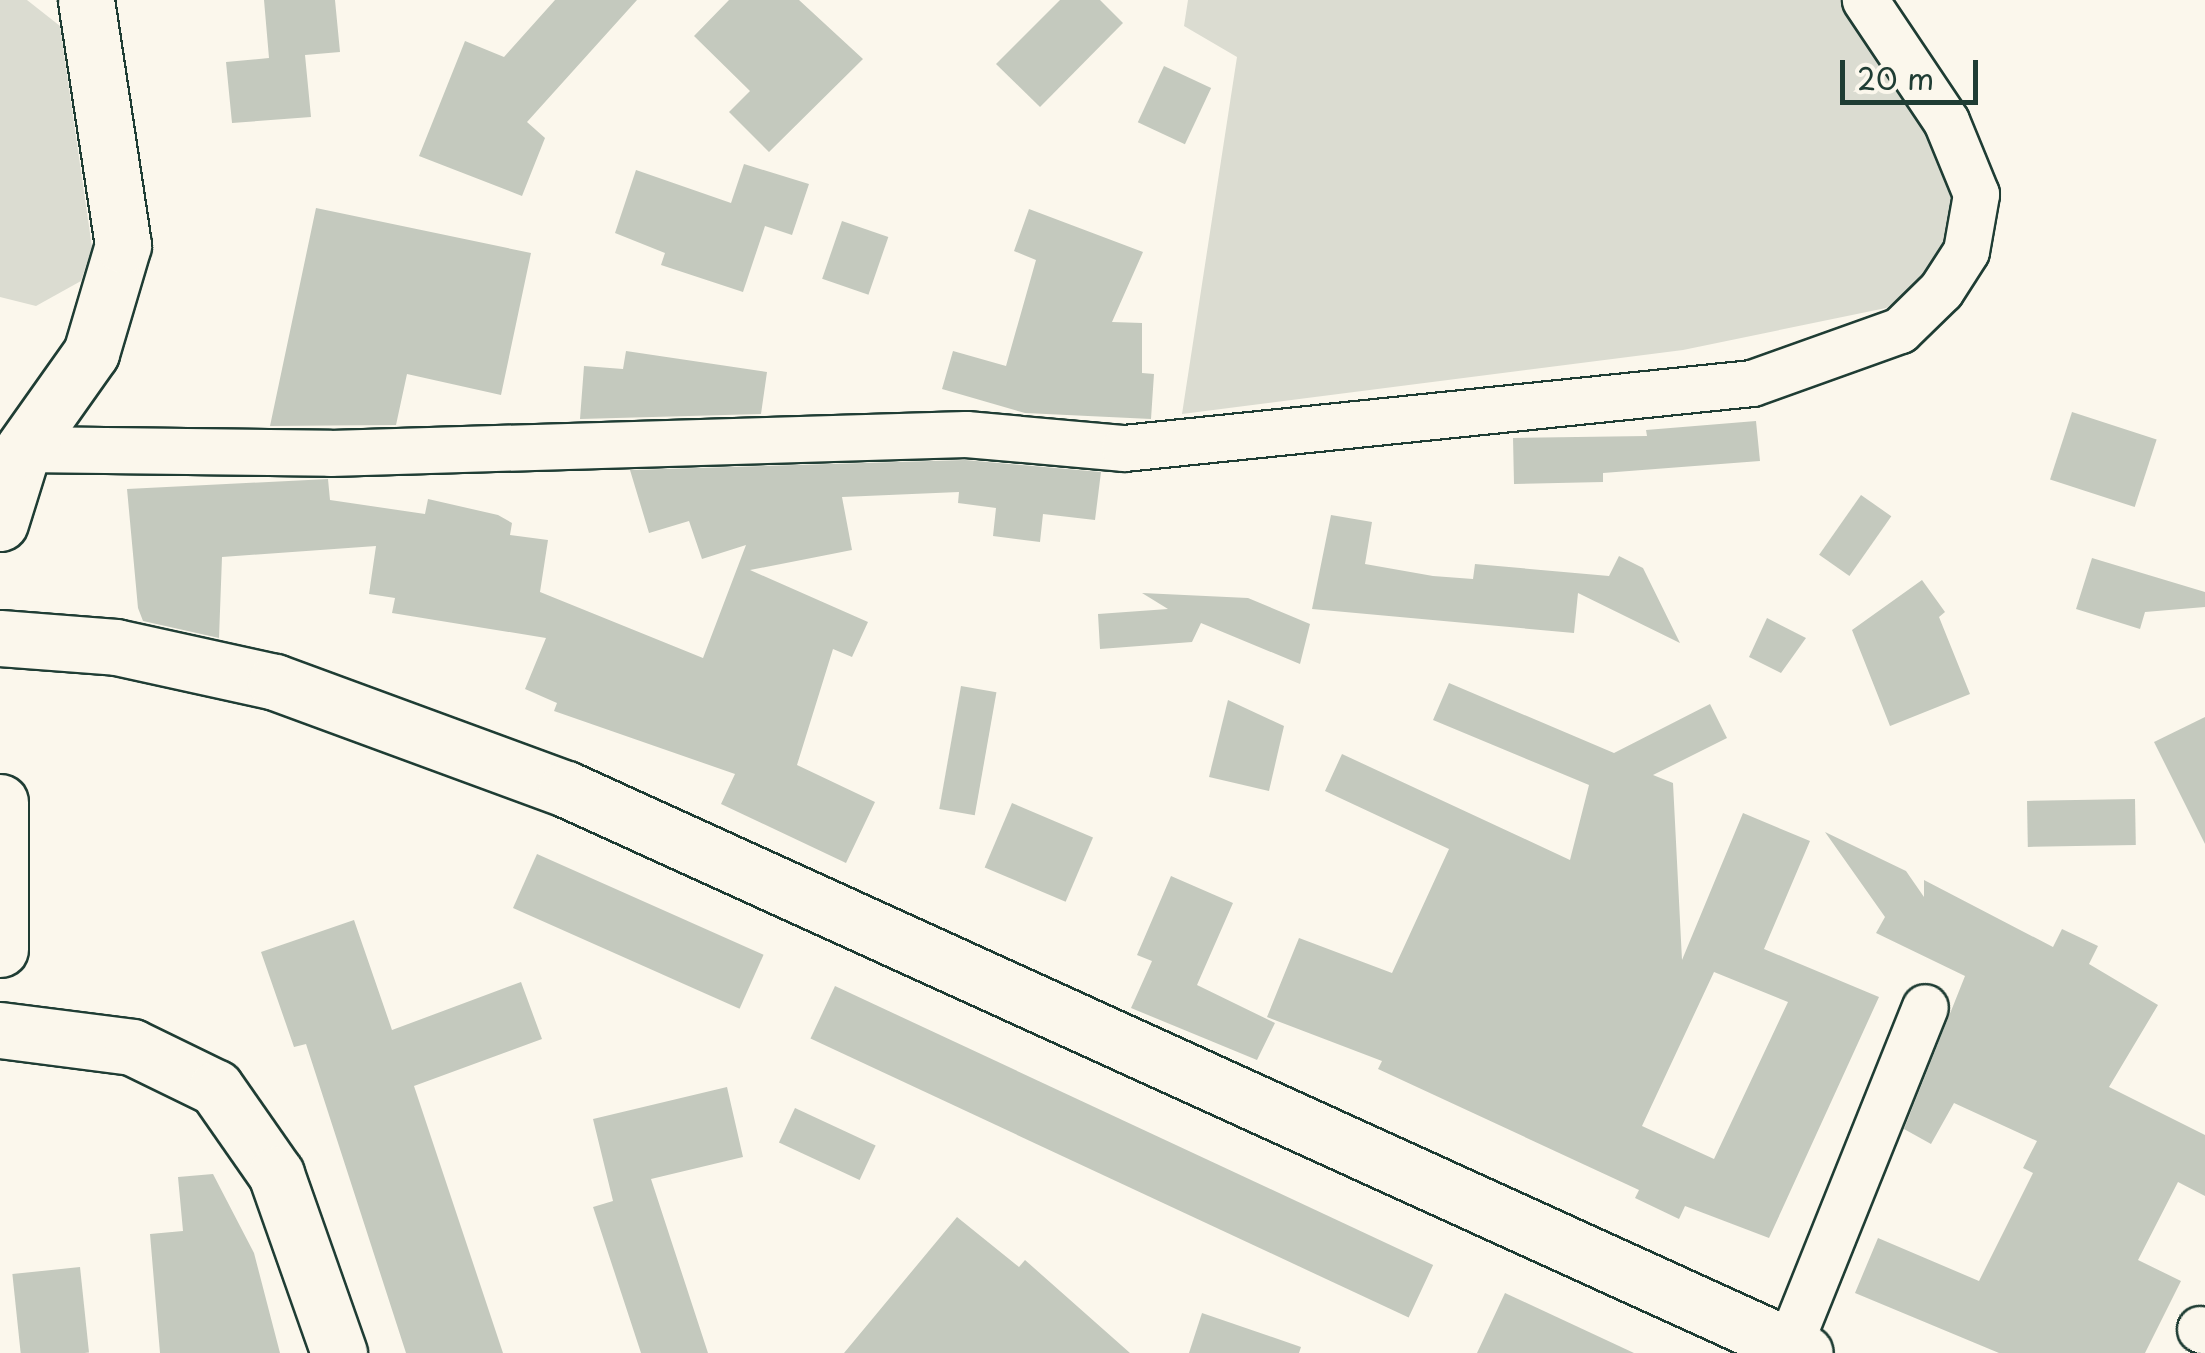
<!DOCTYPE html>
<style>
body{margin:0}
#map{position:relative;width:2205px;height:1353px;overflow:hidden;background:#fbf7ec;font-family:"Playpen Sans",sans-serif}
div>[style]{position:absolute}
.green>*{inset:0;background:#dbdcd1}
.building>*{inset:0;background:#c4c9be;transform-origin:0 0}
.roads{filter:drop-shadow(2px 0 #1f3d34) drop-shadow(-2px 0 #1f3d34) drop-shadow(0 2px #1f3d34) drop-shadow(0 -2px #1f3d34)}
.street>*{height:45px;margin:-22.5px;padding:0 22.5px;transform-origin:22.5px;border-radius:22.5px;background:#fbf7ec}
.secondary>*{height:55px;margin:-27.5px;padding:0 27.5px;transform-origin:27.5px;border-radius:27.5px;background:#fbf7ec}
span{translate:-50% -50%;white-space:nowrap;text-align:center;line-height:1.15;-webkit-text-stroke:8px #fbf7ec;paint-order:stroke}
.scale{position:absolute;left:1840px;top:60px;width:138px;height:45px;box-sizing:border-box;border:5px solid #1f3d34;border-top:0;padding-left:12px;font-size:30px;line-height:35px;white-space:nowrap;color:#1f3d34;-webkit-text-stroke:8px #fbf7ec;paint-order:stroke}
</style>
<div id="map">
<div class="green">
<div style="clip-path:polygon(0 0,27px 0,60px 26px,92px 247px,81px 281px,36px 306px,0 297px)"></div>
<div style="clip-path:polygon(1188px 0,1840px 0,1921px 108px,1954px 199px,1948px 243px,1931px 275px,1886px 308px,1683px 350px,1182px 414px,1237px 57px,1184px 26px)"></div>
</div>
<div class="building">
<div style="clip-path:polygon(264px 0,335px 0,340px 52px,305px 55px,311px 117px,232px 123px,226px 62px,269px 58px)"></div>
<div style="clip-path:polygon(555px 0,637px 0,527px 122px,545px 138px,522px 196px,419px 156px,465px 41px,504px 57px)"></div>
<div style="clip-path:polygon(729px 0,799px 0,863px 59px,769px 152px,729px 112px,750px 91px,694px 36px)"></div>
<div style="clip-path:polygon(1060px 0,1100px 0,1123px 23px,1040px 107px,996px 64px)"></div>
<div style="left:1164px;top:66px;width:52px;height:62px;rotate:25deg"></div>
<div style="clip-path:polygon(744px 164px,809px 184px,792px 235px,765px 226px,743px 292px,661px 265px,665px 253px,615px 233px,636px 170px,731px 203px)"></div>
<div style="clip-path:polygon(316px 208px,531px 253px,501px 395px,407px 374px,396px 425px,270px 426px)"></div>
<div style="clip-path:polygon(1029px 209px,1143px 252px,1112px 322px,1142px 323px,1142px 373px,1154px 374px,1151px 419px,1025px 413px,942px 389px,953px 351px,1006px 366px,1036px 260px,1014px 251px)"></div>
<div style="left:842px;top:221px;width:49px;height:61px;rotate:19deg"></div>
<div style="clip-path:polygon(626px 351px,767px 372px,761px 414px,580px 419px,584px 366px,623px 369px)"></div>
<div style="left:2072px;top:412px;width:89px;height:71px;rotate:18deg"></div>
<div style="clip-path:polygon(1756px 421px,1760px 461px,1603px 473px,1603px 482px,1514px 484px,1513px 438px,1647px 436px,1646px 430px)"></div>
<div style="clip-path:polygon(965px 460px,1101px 472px,1095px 520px,1043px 514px,1040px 542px,993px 536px,996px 508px,958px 503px,959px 492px,842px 497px,852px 550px,750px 570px,868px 622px,852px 657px,833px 649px,797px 765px,875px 802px,846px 863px,721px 804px,735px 774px,554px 711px,557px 703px,525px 689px,546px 638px,392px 613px,395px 598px,369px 594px,376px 546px,222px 557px,219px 638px,143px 621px,138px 608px,127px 489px,328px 479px,330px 500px,425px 514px,428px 499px,498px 515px,512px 523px,510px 535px,548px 540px,540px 592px,703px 658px,746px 545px,702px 559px,689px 521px,649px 533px,630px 470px)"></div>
<div style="left:1861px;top:495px;width:37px;height:73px;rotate:35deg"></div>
<div style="clip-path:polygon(1331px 515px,1372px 522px,1365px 564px,1433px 576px,1473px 579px,1475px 564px,1609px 576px,1619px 556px,1643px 568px,1680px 643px,1578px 593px,1574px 633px,1312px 609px)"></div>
<div style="clip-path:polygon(2092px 558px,2205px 592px,2205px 607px,2145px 612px,2140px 629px,2076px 609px)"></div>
<div style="clip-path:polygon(1922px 580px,1945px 612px,1939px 617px,1970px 694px,1890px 726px,1852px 630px)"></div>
<div style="clip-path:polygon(1142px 593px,1248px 598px,1310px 624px,1300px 664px,1201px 623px,1192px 642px,1100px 649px,1098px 614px,1168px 609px)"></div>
<div style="clip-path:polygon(1767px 618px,1806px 638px,1781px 673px,1749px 657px)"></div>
<div style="clip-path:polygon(evenodd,1449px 683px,1614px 753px,1710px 704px,1727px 738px,1653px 775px,1673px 783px,1682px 960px,1743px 813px,1810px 841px,1764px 949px,1879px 997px,1769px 1238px,1685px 1206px,1679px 1219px,1635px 1198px,1639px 1190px,1378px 1069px,1382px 1061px,1267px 1017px,1299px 938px,1392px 973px,1449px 849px,1325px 791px,1342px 754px,1570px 860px,1589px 785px,1433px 720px,1449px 683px,1714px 972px,1788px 1002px,1714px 1159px,1642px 1126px,1714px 972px)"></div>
<div style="left:961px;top:686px;width:36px;height:125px;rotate:10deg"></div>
<div style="clip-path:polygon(1228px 700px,1284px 726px,1269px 791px,1209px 777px)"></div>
<div style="clip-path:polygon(2205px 717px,2205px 844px,2154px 742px)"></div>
<div style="left:2135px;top:799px;width:46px;height:108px;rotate:89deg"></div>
<div style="left:1012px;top:803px;width:88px;height:70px;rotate:23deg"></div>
<div style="clip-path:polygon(1825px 832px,1906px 871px,1924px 897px,1924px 880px,2053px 947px,2062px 929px,2098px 946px,2089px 964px,2158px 1005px,2109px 1087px,2205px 1135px,2205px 1196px,2178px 1182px,2138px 1260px,2181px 1281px,2145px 1353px,1999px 1353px,1855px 1293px,1878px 1238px,1979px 1281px,2033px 1173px,2023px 1168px,2037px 1141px,1954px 1103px,1931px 1144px,1904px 1129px,1965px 976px,1876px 933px,1885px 917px)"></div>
<div style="left:537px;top:854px;width:248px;height:59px;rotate:24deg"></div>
<div style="clip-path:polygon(1171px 876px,1233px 903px,1197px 985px,1275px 1023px,1257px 1060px,1131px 1008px,1152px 961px,1137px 955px)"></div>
<div style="clip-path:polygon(354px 920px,392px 1030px,521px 982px,542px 1039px,414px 1086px,503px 1353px,406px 1353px,306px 1044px,294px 1047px,261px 952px)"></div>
<div style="left:835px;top:986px;width:660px;height:58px;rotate:25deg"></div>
<div style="clip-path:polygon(727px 1087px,743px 1157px,651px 1179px,708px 1353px,641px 1353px,593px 1207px,613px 1201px,593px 1119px)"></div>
<div style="left:795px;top:1108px;width:89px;height:38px;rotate:25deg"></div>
<div style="clip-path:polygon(213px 1174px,254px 1253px,280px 1353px,160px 1353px,150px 1234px,183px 1231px,178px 1177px)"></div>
<div style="clip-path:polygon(957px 1217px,1019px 1267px,1025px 1260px,1130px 1353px,844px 1353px)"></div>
<div style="left:80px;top:1267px;width:86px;height:68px;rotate:84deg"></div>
<div style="clip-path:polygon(1505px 1293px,1634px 1353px,1477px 1353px)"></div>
<div style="clip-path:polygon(1202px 1313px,1301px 1347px,1299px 1353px,1189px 1353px)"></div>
</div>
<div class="roads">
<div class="street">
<div style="left:23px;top:449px;width:307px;rotate:0.7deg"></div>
<div style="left:330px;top:453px;width:636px;rotate:-1.71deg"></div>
<div style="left:966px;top:434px;width:159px;rotate:5.1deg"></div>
<div style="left:1124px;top:448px;width:631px;rotate:-5.91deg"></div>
<div style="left:1752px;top:383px;width:157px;rotate:-19.7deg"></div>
<div style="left:1900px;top:330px;width:57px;rotate:-44.3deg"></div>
<div style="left:1941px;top:290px;width:46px;rotate:-57.3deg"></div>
<div style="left:1966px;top:251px;width:58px;rotate:-80deg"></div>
<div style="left:1976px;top:194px;width:79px;rotate:-112.3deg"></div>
<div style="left:1946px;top:121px;width:146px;rotate:-123.8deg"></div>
<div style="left:2200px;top:1329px;width:5px;rotate:22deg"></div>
<div style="left:1789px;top:1345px;width:364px;rotate:-68.1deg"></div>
</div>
<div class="secondary">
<div style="left:0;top:523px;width:77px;rotate:-72.7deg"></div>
<div style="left:23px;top:449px;width:118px;rotate:-54.7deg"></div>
<div style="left:91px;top:353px;width:113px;rotate:-73.5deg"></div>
<div style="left:123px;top:245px;width:248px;rotate:-98.6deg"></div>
<div style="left:0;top:638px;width:116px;rotate:4.4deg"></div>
<div style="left:116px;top:647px;width:163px;rotate:12.4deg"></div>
<div style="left:275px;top:682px;width:310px;rotate:20.2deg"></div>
<div style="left:566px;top:789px;width:1361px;rotate:24.48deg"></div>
<div style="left:0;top:802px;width:147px;rotate:90deg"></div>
<div style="left:0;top:1030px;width:133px;rotate:7.3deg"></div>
<div style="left:132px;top:1047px;width:93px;rotate:26deg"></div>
<div style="left:216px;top:1088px;width:105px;rotate:55.1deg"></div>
<div style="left:276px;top:1174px;width:190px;rotate:70.6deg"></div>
</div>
</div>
<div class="scale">20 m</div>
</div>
